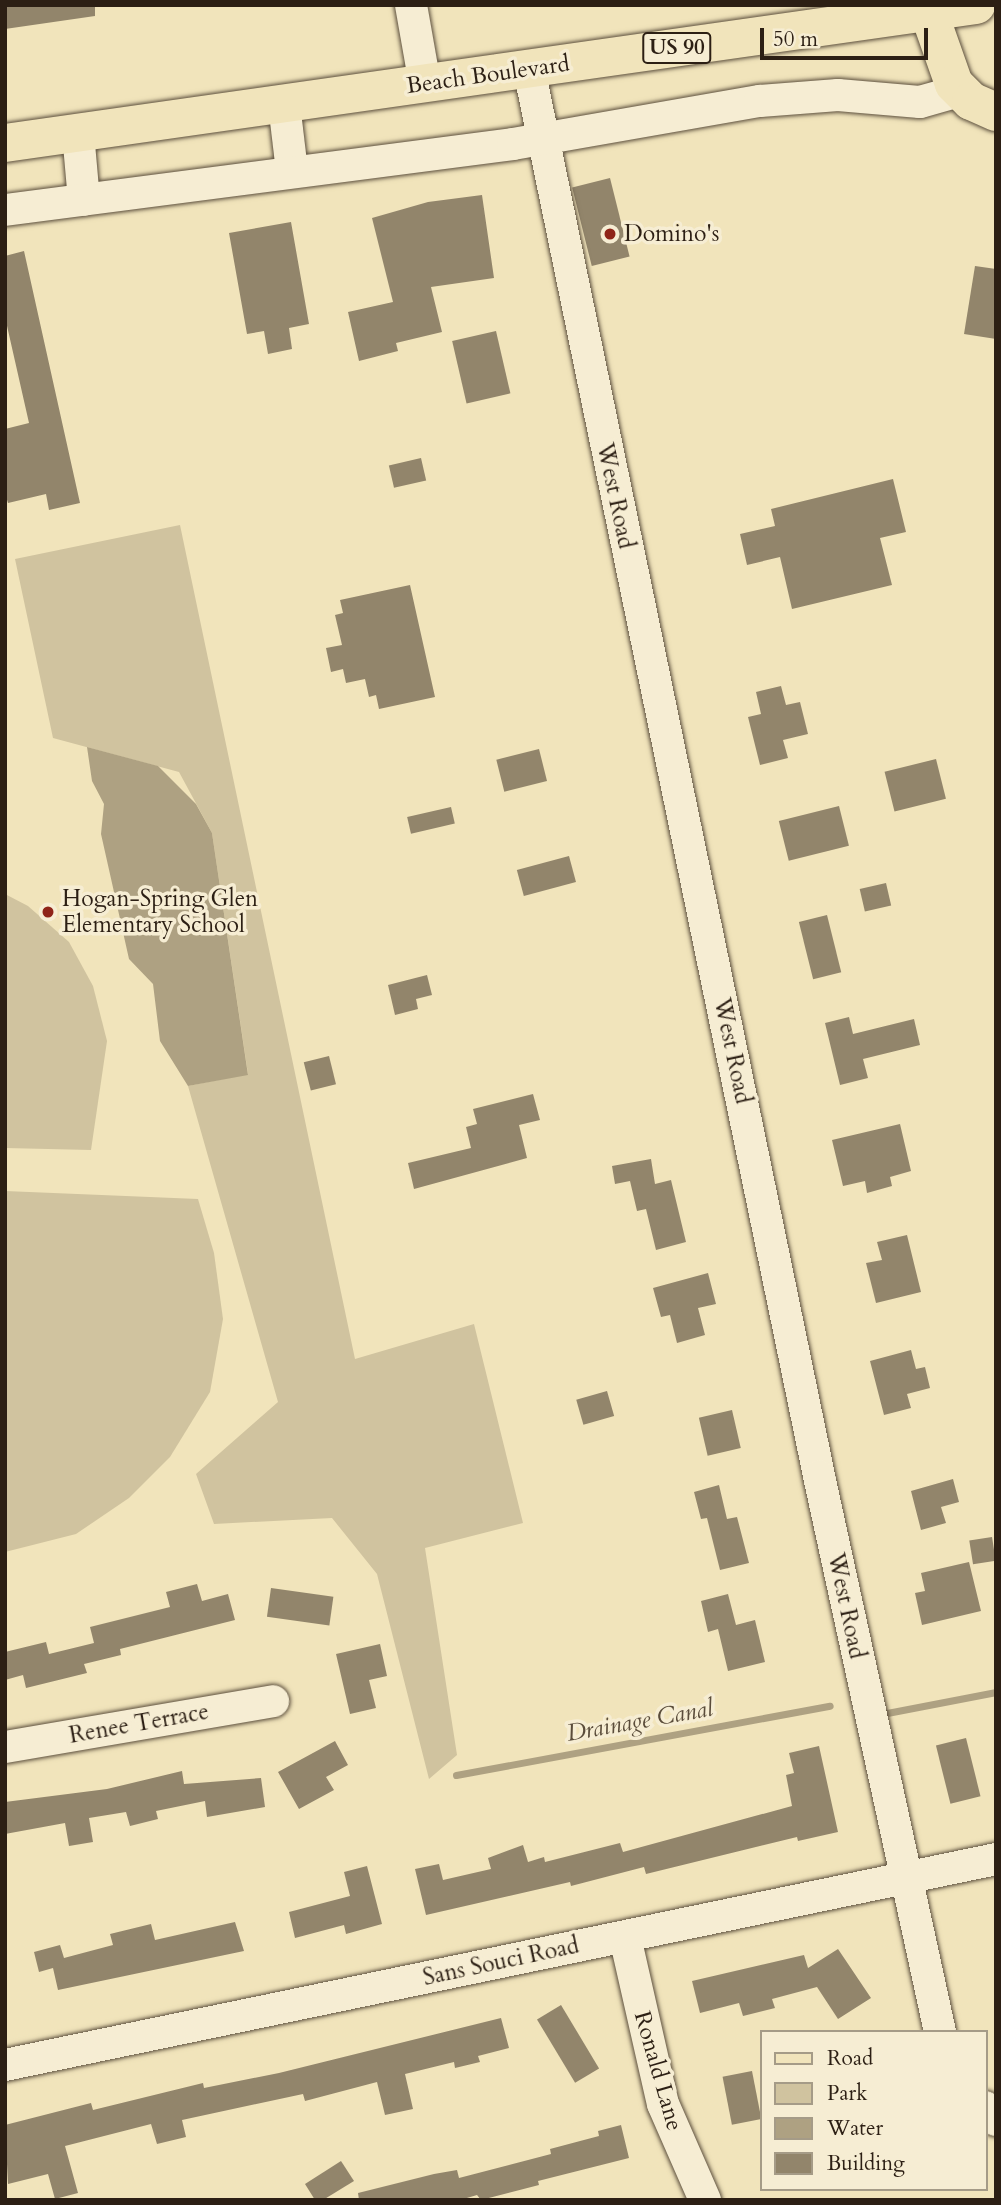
<!DOCTYPE html>
<style>
body{margin:0}
#map{position:relative;width:1001px;height:2205px;overflow:hidden;background:#f1e4bb;font-family:Cardo,serif}
div>[style]{position:absolute}
[style*='--x']{left:calc(var(--x)*1px);top:calc(var(--y)*1px);width:calc(var(--w)*1px);rotate:calc(var(--a)*1deg)}
.green>*{inset:0;background:#d0c39f}
.water>*{inset:0;background:#aea182}
.stream>*{height:7px;margin:-3.5px;padding:0 3.5px;transform-origin:3.5px;border-radius:3.5px;background:#aea182}
.building>*{inset:0;background:#92856b;transform-origin:0 0}
.roads{filter:drop-shadow(0 0 2px #5d503e) drop-shadow(0 0 2px #5d503e)}
.minor>*{height:32px;margin:-16px;padding:0 16px;transform-origin:16px;border-radius:16px;background:#f6edd3}
.major>*{height:38px;margin:-19px;padding:0 19px;transform-origin:19px;border-radius:19px;background:#f1e4bb}
.highway>*{height:38px;margin:-19px;padding:0 19px;transform-origin:19px;border-radius:19px;background:#f1e4bb}
.dots>*{width:19px;height:19px;translate:-50% -50%;box-sizing:border-box;border:4px solid #f6edd3;border-radius:50%}
span{translate:-50% -50%;white-space:nowrap;text-align:center;line-height:1.15;-webkit-text-stroke:7px #f6edd3;paint-order:stroke}
.shield-label span{padding:2px 5px;background:#f6edd3;border:2px solid;border-radius:5px;-webkit-text-stroke-width:0}
.shield-label{font-size:21px;color:#2c1f14;font-weight:700}
.street-label{font-size:23px;color:#2c1f14}
.poi-label{font-size:23px;color:#2c1f14}
.left{translate:0 -50%;text-align:left}
.water-label{font-size:24px;color:#5a4c3a;font-style:italic}
.frame{position:absolute;inset:0;border:7px solid #2c1f14;pointer-events:none}
.legend{position:absolute;left:760px;top:2030px;width:228px;height:161px;box-sizing:border-box;background:#f6edd3;border:2px solid #a59b87;margin:0;padding:9px 12px;list-style:none;font-size:21px;color:#2c1f14}
.legend li{display:flex;align-items:center;gap:14px;height:35px}
.legend b{width:35px;border:2px solid #a59b87}
.scale{position:absolute;left:760px;top:28px;width:168px;height:32px;box-sizing:border-box;border:4px solid #2c1f14;border-top:0;padding-left:9px;font-size:21px;line-height:24px;white-space:nowrap;color:#2c1f14;-webkit-text-stroke:5px #f6edd3;paint-order:stroke}
</style>
<div id="map">
<div class="green">
<i style="clip-path:polygon(180px 525px,355px 1359px,474px 1324px,523px 1523px,425px 1548px,457px 1755px,429px 1779px,377px 1574px,332px 1518px,214px 1524px,196px 1474px,278px 1402px,188px 1086px,248px 1074px,212px 833px,179px 772px,53px 738px,15px 559px)"></i>
<i style="clip-path:polygon(5px 894px,28px 906px,69px 942px,93px 986px,107px 1041px,91px 1150px,5px 1148px)"></i>
<i style="clip-path:polygon(5px 1191px,198px 1199px,214px 1253px,223px 1319px,210px 1392px,170px 1457px,129px 1498px,76px 1534px,5px 1552px)"></i>
</div>
<div class="water">
<i style="clip-path:polygon(87px 747px,158px 766px,196px 804px,212px 833px,248px 1075px,188px 1086px,160px 1041px,153px 984px,129px 959px,101px 834px,104px 804px,92px 781px)"></i>
</div>
<div class="stream">
<i style="--x:887;--y:1713;--w:111;--a:-10.9"></i>
<i style="--x:456;--y:1775;--w:380;--a:-10.5"></i>
</div>
<div class="building">
<i style="clip-path:polygon(5px 5px,95px 5px,95px 16px,5px 29px)"></i>
<i style="left:610px;top:178px;width:81px;height:39px;rotate:76deg"></i>
<i style="clip-path:polygon(482px 195px,494px 278px,431px 287px,442px 332px,396px 343px,398px 351px,359px 361px,348px 312px,393px 302px,372px 218px,428px 202px)"></i>
<i style="clip-path:polygon(291px 222px,309px 324px,289px 328px,292px 349px,268px 354px,264px 331px,247px 334px,229px 233px)"></i>
<i style="clip-path:polygon(24px 251px,80px 503px,49px 510px,46px 494px,8px 503px,5px 493px,5px 429px,29px 423px,5px 317px,5px 256px)"></i>
<i style="clip-path:polygon(975px 266px,996px 269px,996px 339px,964px 334px)"></i>
<i style="left:496px;top:331px;width:64px;height:45px;rotate:77deg"></i>
<i style="left:421px;top:458px;width:23px;height:33px;rotate:77deg"></i>
<i style="clip-path:polygon(893px 479px,906px 532px,880px 538px,892px 585px,792px 609px,780px 557px,747px 565px,740px 534px,775px 526px,771px 509px)"></i>
<i style="clip-path:polygon(410px 585px,435px 697px,379px 709px,376px 695px,369px 697px,365px 679px,346px 683px,343px 669px,331px 672px,326px 648px,342px 645px,335px 615px,343px 613px,340px 600px)"></i>
<i style="clip-path:polygon(781px 686px,786px 705px,800px 702px,808px 734px,783px 740px,788px 758px,760px 765px,748px 717px,761px 714px,756px 692px)"></i>
<i style="left:539px;top:749px;width:33px;height:44px;rotate:76deg"></i>
<i style="left:936px;top:759px;width:41px;height:53px;rotate:76deg"></i>
<i style="left:839px;top:806px;width:41px;height:62px;rotate:76deg"></i>
<i style="left:451px;top:807px;width:17px;height:45px;rotate:77deg"></i>
<i style="left:569px;top:856px;width:27px;height:54px;rotate:75deg"></i>
<i style="left:886px;top:883px;width:23px;height:27px;rotate:77deg"></i>
<i style="left:827px;top:915px;width:59px;height:29px;rotate:76deg"></i>
<i style="clip-path:polygon(427px 975px,432px 995px,416px 999px,418px 1009px,395px 1015px,388px 985px)"></i>
<i style="clip-path:polygon(849px 1017px,853px 1034px,914px 1019px,920px 1045px,863px 1059px,868px 1078px,840px 1085px,825px 1023px)"></i>
<i style="left:329px;top:1056px;width:29px;height:26px;rotate:76deg"></i>
<i style="clip-path:polygon(533px 1094px,540px 1120px,519px 1125px,527px 1158px,414px 1189px,408px 1163px,471px 1148px,466px 1127px,477px 1124px,473px 1109px)"></i>
<i style="clip-path:polygon(900px 1124px,911px 1171px,890px 1177px,892px 1186px,867px 1193px,865px 1181px,843px 1186px,832px 1140px)"></i>
<i style="clip-path:polygon(651px 1159px,655px 1184px,671px 1180px,686px 1242px,656px 1250px,646px 1209px,637px 1211px,630px 1181px,615px 1184px,612px 1166px)"></i>
<i style="clip-path:polygon(907px 1235px,921px 1292px,876px 1303px,866px 1263px,882px 1260px,877px 1242px)"></i>
<i style="clip-path:polygon(708px 1273px,716px 1304px,698px 1308px,705px 1335px,677px 1343px,670px 1315px,661px 1317px,653px 1288px)"></i>
<i style="clip-path:polygon(911px 1350px,916px 1369px,925px 1367px,930px 1388px,907px 1394px,911px 1408px,884px 1415px,870px 1361px)"></i>
<i style="left:607px;top:1391px;width:26px;height:32px;rotate:74deg"></i>
<i style="left:732px;top:1410px;width:39px;height:34px;rotate:77deg"></i>
<i style="clip-path:polygon(953px 1479px,959px 1502px,941px 1507px,946px 1523px,921px 1530px,911px 1491px)"></i>
<i style="clip-path:polygon(719px 1485px,727px 1519px,737px 1517px,749px 1563px,720px 1570px,707px 1518px,701px 1519px,694px 1492px)"></i>
<i style="left:992px;top:1537px;width:24px;height:23px;rotate:81deg"></i>
<i style="clip-path:polygon(969px 1562px,981px 1611px,922px 1625px,915px 1593px,925px 1591px,921px 1573px)"></i>
<i style="clip-path:polygon(197px 1584px,202px 1601px,228px 1594px,235px 1620px,120px 1649px,121px 1655px,84px 1664px,87px 1673px,26px 1688px,23px 1675px,5px 1680px,5px 1652px,46px 1642px,49px 1654px,94px 1643px,90px 1627px,170px 1607px,166px 1592px)"></i>
<i style="left:271px;top:1588px;width:63px;height:29px;rotate:8deg"></i>
<i style="clip-path:polygon(728px 1594px,736px 1625px,755px 1620px,765px 1662px,728px 1671px,718px 1629px,708px 1632px,701px 1601px)"></i>
<i style="clip-path:polygon(380px 1644px,387px 1676px,369px 1680px,376px 1708px,350px 1714px,336px 1654px)"></i>
<i style="left:966px;top:1738px;width:60px;height:31px;rotate:76deg"></i>
<i style="clip-path:polygon(335px 1741px,348px 1765px,326px 1777px,334px 1790px,299px 1809px,278px 1772px)"></i>
<i style="clip-path:polygon(819px 1746px,838px 1832px,798px 1841px,797px 1837px,646px 1874px,644px 1867px,571px 1886px,570px 1882px,426px 1915px,415px 1869px,439px 1864px,443px 1880px,491px 1869px,488px 1858px,523px 1845px,528px 1862px,544px 1857px,545px 1862px,620px 1843px,623px 1852px,792px 1806px,786px 1775px,794px 1773px,789px 1753px)"></i>
<i style="clip-path:polygon(182px 1771px,184px 1784px,261px 1778px,265px 1807px,207px 1817px,205px 1801px,156px 1811px,158px 1819px,130px 1826px,126px 1812px,89px 1818px,93px 1842px,69px 1846px,65px 1823px,5px 1834px,5px 1802px,107px 1789px)"></i>
<i style="clip-path:polygon(367px 1866px,382px 1924px,346px 1934px,344px 1925px,295px 1938px,289px 1912px,350px 1896px,344px 1872px)"></i>
<i style="clip-path:polygon(235px 1922px,244px 1951px,58px 1990px,53px 1968px,39px 1972px,34px 1952px,60px 1945px,64px 1958px,113px 1945px,110px 1934px,151px 1924px,155px 1940px)"></i>
<i style="clip-path:polygon(838px 1949px,871px 1998px,838px 2019px,817px 1987px,772px 1999px,775px 2008px,743px 2016px,739px 2003px,700px 2013px,692px 1981px,804px 1955px,808px 1968px)"></i>
<i style="left:561px;top:2005px;width:74px;height:28px;rotate:59deg"></i>
<i style="clip-path:polygon(501px 2018px,509px 2048px,478px 2056px,480px 2062px,455px 2068px,454px 2062px,405px 2074px,413px 2109px,385px 2115px,377px 2082px,305px 2101px,303px 2094px,182px 2120px,186px 2137px,157px 2144px,151px 2124px,65px 2146px,78px 2193px,55px 2199px,48px 2174px,8px 2184px,5px 2125px,91px 2103px,93px 2110px,203px 2083px,204px 2088px,279px 2073px)"></i>
<i style="left:752px;top:2071px;width:49px;height:30px;rotate:79deg"></i>
<i style="clip-path:polygon(621px 2125px,629px 2158px,538px 2181px,539px 2185px,481px 2200px,477px 2195px,460px 2200px,359px 2200px,358px 2193px,434px 2174px,457px 2170px,459px 2178px,551px 2154px,550px 2149px,599px 2136px,598px 2131px)"></i>
<i style="clip-path:polygon(341px 2161px,354px 2181px,323px 2200px,315px 2200px,305px 2184px)"></i>
</div>
<div class="roads">
<div class="minor">
<i style="--x:411;--y:5;--w:80;--a:80"></i>
<i style="--x:529;--y:69;--w:1437;--a:78.35"></i>
<i style="--x:819;--y:1476;--w:569;--a:77.72"></i>
<i style="--x:284;--y:104;--w:67;--a:83.2"></i>
<i style="--x:78;--y:133;--w:67;--a:84.9"></i>
<i style="--x:5;--y:210;--w:512;--a:-7.4"></i>
<i style="--x:513;--y:144;--w:251;--a:-9.9"></i>
<i style="--x:760;--y:101;--w:78;--a:-4.4"></i>
<i style="--x:838;--y:95;--w:82;--a:4.9"></i>
<i style="--x:920;--y:102;--w:41;--a:-15.8"></i>
<i style="--x:5;--y:1747;--w:272;--a:-9.7"></i>
<i style="--x:625;--y:1937;--w:171;--a:77.2"></i>
<i style="--x:663;--y:2104;--w:105;--a:66.4"></i>
<i style="--x:5;--y:2065;--w:1012;--a:-11.74"></i>
<i style="--x:985;--y:2107;--w:17;--a:50"></i>
</div>
<div class="major">
<i style="--x:929;--y:13;--w:75;--a:70.6"></i>
<i style="--x:954;--y:84;--w:24;--a:45"></i>
<i style="--x:971;--y:101;--w:27;--a:24"></i>
</div>
<div class="highway">
<i style="--x:5;--y:143;--w:981;--a:-8.09"></i>
</div>
</div>
<div class="dots">
<i style="left:610px;top:234px;background:#8f2418"></i>
<i style="left:48px;top:912px;background:#8f2418"></i>
</div>
<div class="shield-label">
<span style="left:677px;top:48px">US 90</span>
</div>
<div class="street-label">
<span style="left:488px;top:75px;rotate:-8deg">Beach Boulevard</span>
<span style="left:615px;top:496px;rotate:78deg">West Road</span>
<span style="left:732px;top:1051px;rotate:78deg">West Road</span>
<span style="left:846px;top:1606px;rotate:78deg">West Road</span>
<span style="left:139px;top:1724px;rotate:-10deg">Renee Terrace</span>
<span style="left:501px;top:1962px;rotate:-12deg">Sans Souci Road</span>
<span style="left:658px;top:2071px;rotate:74deg">Ronald Lane</span>
</div>
<div class="poi-label">
<span class="left" style="left:624px;top:234px">Domino's</span>
<span class="left" style="left:62px;top:912px">Hogan-Spring Glen<br>Elementary School</span>
</div>
<div class="water-label">
<span style="left:640px;top:1721px;rotate:-10deg">Drainage Canal</span>
</div>
<div class="frame"></div>
<ul class="legend">
<li><b style="height:9px;background:#f1e4bb"></b>Road</li>
<li><b style="height:19px;background:#d0c39f"></b>Park</li>
<li><b style="height:19px;background:#aea182"></b>Water</li>
<li><b style="height:19px;background:#92856b"></b>Building</li>
</ul>
<div class="scale">50 m</div>
</div>
